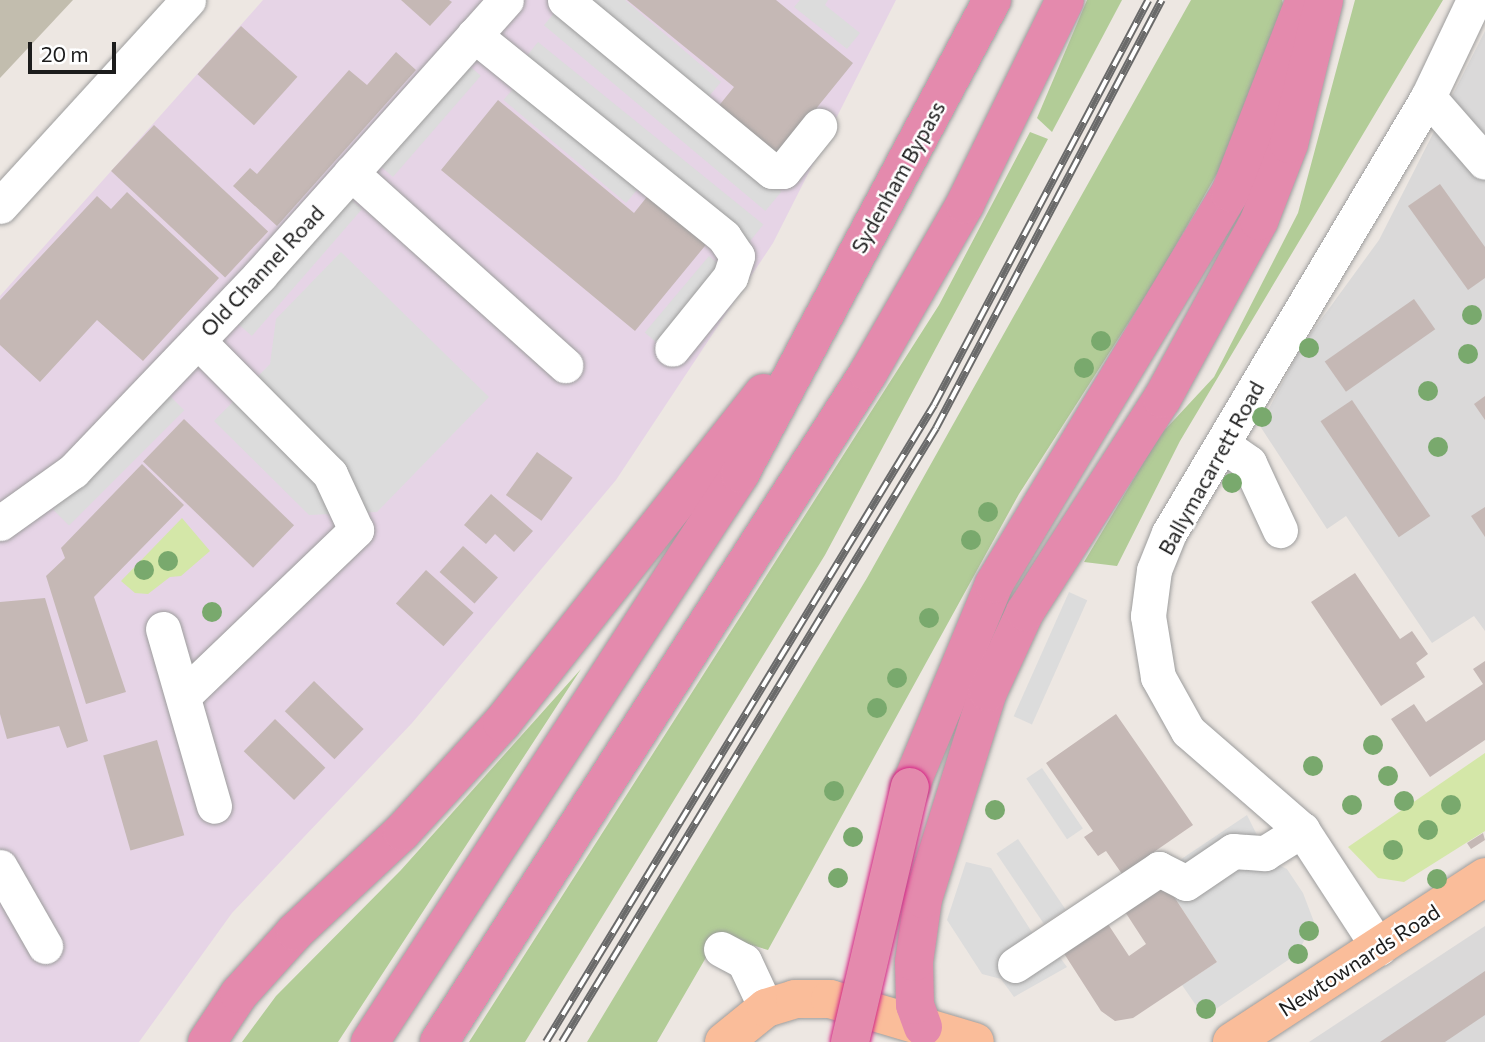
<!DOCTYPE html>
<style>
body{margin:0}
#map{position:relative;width:1485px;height:1042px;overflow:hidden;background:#ede7e2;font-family:Commissioner,sans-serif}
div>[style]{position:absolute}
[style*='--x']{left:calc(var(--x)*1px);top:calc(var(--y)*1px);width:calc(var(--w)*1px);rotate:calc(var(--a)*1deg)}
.residential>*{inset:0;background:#dad9d9}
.industrial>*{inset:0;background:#e6d4e6}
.construction>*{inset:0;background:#c2bdae}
.grass>*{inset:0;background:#d4e7a8}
.forest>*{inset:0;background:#b2cc97}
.parking>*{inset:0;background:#dcdcdc;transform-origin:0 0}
.building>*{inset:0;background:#c5b8b5;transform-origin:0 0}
.roads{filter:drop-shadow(0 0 2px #9d9d9d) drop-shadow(0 0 2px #9d9d9d)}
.minor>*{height:35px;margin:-17.5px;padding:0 17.5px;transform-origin:17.5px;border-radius:17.5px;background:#fff}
.major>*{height:38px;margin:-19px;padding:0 19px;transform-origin:19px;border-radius:19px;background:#fabd9a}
.highway>*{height:38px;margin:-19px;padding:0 19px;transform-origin:19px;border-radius:19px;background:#e48aad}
.rail>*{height:8px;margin-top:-4px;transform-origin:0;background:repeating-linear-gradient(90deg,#fff 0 16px,#6a6a6a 0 32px);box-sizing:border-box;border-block:2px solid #6a6a6a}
.bridges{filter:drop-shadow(0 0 2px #d42786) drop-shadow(0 0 2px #d42786)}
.highway-bridge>*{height:38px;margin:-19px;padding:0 19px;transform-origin:19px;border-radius:19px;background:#e48aad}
.trees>*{width:20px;height:20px;margin:-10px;border-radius:50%;background:#79a96d}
span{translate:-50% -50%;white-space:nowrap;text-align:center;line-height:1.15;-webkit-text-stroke:5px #fff;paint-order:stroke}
.street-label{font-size:21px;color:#1c1c1c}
.scale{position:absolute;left:28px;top:42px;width:88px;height:32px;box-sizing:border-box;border:4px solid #1c1c1c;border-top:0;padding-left:9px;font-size:21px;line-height:24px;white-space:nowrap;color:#1c1c1c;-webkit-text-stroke:5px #fff;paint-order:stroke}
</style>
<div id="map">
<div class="residential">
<i style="clip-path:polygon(1485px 31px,1485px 631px,1474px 616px,1432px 643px,1346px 516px,1327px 529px,1260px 426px,1301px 347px,1379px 240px)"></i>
<i style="clip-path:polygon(1485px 926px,1485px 1042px,1309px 1042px)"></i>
</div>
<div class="industrial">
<i style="clip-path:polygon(263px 0,896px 0,773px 243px,616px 480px,412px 723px,232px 913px,139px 1042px,0 1042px,0 296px)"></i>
</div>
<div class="construction">
<i style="clip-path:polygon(0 0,73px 0,0 78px)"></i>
</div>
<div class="grass">
<i style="clip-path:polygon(182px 518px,210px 551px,181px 576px,170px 577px,148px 594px,135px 593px,121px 581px)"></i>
<i style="clip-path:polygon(1485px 753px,1485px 831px,1404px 882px,1378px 878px,1348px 847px)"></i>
</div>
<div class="forest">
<i style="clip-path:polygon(1087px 0,1122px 0,1052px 132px,1037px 118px)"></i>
<i style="clip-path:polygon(1191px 0,1282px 0,1286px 16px,1247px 121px,1159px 275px,1019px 494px,768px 950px,719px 935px,657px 1042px,587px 1042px,867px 578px)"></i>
<i style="clip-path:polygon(1355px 0,1443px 0,1180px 441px,1117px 566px,1084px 562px,1160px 435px,1214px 377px,1298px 213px)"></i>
<i style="clip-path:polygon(1030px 132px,1048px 139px,825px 555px,525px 1042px,469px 1042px,939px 305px)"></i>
<i style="clip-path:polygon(581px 669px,338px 1042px,242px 1042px,276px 996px,401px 870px)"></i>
</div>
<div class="parking">
<i style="clip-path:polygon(588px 0,625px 0,721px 82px,706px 100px)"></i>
<i style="clip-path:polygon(800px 0,828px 0,825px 5px,860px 33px,847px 49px,794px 7px)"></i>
<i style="left:560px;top:6px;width:289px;height:25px;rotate:40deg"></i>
<i style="left:538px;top:42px;width:290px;height:23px;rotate:39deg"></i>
<i style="left:465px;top:62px;width:21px;height:134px;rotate:41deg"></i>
<i style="left:517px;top:84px;width:160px;height:21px;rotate:40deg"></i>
<i style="left:347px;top:196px;width:20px;height:168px;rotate:41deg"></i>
<i style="clip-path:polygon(341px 252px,489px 397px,377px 512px,309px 515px,214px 421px,270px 364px,276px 319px)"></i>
<i style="left:709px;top:256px;width:17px;height:100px;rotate:40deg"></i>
<i style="left:168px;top:394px;width:23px;height:163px;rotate:45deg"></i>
<i style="left:1069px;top:592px;width:20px;height:136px;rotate:24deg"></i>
<i style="left:1042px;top:768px;width:73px;height:19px;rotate:56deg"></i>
<i style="clip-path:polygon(1247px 815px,1270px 861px,1287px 869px,1303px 893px,1314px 922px,1297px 954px,1204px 1017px,1182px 985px,1217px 962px,1159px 874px)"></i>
<i style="left:1018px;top:839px;width:85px;height:26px;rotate:56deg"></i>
<i style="clip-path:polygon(966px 862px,991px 868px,1037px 940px,1045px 937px,1067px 967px,1014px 997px,1001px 979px,982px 974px,947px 920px)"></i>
</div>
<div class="building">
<i style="clip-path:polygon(401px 0,449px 0,452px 2px,430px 26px)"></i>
<i style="clip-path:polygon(627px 0,776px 0,853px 63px,777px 157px,717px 108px,734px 87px)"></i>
<i style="left:241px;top:26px;width:76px;height:65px;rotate:42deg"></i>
<i style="clip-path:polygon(396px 52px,416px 70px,277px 226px,233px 186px,250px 168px,257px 174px,349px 70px,367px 85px)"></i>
<i style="clip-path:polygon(498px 100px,634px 213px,650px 193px,709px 241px,635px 331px,441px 170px)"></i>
<i style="left:154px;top:125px;width:156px;height:63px;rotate:43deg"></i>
<i style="clip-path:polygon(1440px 184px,1485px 247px,1485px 278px,1468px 290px,1408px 206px)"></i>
<i style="clip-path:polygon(127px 192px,219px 278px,143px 361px,97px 320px,40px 382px,0 345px,0 300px,97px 196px,111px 209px)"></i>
<i style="left:1414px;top:299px;width:37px;height:109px;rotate:55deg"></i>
<i style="clip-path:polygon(1485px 396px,1485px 420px,1474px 404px)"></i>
<i style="left:1352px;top:400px;width:140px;height:38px;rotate:56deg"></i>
<i style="left:184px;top:419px;width:153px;height:59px;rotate:44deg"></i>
<i style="left:537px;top:452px;width:44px;height:53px;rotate:36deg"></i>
<i style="clip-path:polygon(142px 464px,184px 505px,94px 597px,126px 692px,86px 704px,46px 576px,65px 558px,61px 548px)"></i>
<i style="clip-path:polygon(491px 494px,533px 531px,514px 552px,495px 534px,486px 544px,464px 525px)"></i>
<i style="clip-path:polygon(1485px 507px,1485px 537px,1471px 516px)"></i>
<i style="left:463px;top:546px;width:47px;height:35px;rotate:42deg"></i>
<i style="left:426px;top:570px;width:64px;height:45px;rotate:42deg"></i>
<i style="clip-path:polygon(1355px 573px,1400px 639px,1412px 631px,1428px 654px,1416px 663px,1425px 677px,1381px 706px,1311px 602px)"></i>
<i style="clip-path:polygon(45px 598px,88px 741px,67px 748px,59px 726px,7px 739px,0 714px,0 602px)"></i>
<i style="clip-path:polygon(1485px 661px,1485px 740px,1430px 777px,1391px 719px,1414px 704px,1426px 722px,1483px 684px,1473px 669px)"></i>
<i style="left:314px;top:681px;width:69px;height:42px;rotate:44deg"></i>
<i style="clip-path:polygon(1116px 714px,1193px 825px,1122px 874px,1106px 851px,1098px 856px,1084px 837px,1093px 831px,1046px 763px)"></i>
<i style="left:275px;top:719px;width:70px;height:45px;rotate:44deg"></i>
<i style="left:157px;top:740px;width:99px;height:56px;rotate:74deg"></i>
<i style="clip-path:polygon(1483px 833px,1485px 840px,1471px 849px,1467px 843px)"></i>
<i style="clip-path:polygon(1159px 874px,1217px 962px,1133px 1018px,1115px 1021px,1101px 1011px,1056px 941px,1100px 912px,1129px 956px,1146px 944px,1118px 901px)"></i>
<i style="clip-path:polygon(1485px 971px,1485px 1015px,1445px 1042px,1380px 1042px)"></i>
</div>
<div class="roads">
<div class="minor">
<i style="--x:565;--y:0;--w:268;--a:39.6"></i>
<i style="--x:772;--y:171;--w:11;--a:0"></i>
<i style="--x:783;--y:171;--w:58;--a:-51.3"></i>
<i style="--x:474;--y:35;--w:321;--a:38.9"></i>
<i style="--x:724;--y:237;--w:23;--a:56"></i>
<i style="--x:737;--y:256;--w:22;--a:108"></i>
<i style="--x:730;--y:277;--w:92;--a:128.9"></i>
<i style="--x:1428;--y:97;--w:86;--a:48.8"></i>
<i style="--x:351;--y:173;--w:288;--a:41.9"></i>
<i style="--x:0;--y:206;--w:279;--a:-47.6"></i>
<i style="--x:1222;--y:444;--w:33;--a:35"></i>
<i style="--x:1249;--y:463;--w:74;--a:65.2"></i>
<i style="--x:0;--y:523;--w:90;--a:-35.5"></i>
<i style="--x:73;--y:471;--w:271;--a:-46.3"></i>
<i style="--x:260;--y:275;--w:369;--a:-48.2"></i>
<i style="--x:163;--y:629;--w:184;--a:73.9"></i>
<i style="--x:183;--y:696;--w:240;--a:-43.8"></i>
<i style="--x:356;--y:530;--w:62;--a:-114.9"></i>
<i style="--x:330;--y:474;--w:187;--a:-134.8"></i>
<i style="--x:0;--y:867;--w:91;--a:60.3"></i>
<i style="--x:1379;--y:948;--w:141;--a:-123.1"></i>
<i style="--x:1302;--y:830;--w:151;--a:-139"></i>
<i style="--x:1188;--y:731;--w:62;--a:-119.1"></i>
<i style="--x:1158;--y:677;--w:62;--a:-99.3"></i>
<i style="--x:1148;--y:616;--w:46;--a:-82.6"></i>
<i style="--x:1154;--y:570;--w:40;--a:-68"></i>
<i style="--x:1169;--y:533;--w:507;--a:-59.29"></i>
<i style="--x:1428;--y:97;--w:107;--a:-64.6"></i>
<i style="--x:721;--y:949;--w:26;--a:28"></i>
<i style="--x:744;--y:961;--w:52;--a:64.9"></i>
<i style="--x:1015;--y:965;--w:173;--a:-33.7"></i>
<i style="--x:1159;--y:869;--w:30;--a:27"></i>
<i style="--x:1186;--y:883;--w:57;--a:-34.2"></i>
<i style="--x:1233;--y:851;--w:32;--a:4"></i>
<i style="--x:1265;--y:853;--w:44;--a:-31.9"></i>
</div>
<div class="major">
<i style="--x:724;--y:1042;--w:54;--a:-39"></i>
<i style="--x:766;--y:1008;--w:30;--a:-17"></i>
<i style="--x:795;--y:999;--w:35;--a:0"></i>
<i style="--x:830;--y:999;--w:151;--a:16.5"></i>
<i style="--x:1232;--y:1042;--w:302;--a:-33.1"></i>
</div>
<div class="highway">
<i style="--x:910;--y:787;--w:220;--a:-67.5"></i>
<i style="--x:994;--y:584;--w:457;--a:-58.9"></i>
<i style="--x:1230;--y:193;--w:199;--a:-68.8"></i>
<i style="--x:923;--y:1027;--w:23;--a:-110"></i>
<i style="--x:915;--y:1005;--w:43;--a:-91.3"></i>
<i style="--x:914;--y:962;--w:64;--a:-81.9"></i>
<i style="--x:923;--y:899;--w:217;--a:-72.6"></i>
<i style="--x:988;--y:692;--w:88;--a:-65.2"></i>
<i style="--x:1025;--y:612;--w:253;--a:-57.3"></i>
<i style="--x:1162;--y:399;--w:203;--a:-61.4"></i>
<i style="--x:1259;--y:221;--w:83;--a:-68.7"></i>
<i style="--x:1289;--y:144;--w:148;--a:-76.3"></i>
<i style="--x:207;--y:1042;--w:58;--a:-56.3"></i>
<i style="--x:239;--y:994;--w:84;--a:-47.9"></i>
<i style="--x:295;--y:932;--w:146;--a:-43.1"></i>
<i style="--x:402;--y:832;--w:148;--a:-47.5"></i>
<i style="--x:502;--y:723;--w:421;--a:-51.6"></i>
<i style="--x:370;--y:1042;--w:678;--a:-56.92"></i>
<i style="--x:740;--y:474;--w:537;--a:-62"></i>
<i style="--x:439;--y:1042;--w:795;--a:-57.33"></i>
<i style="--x:868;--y:373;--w:195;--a:-60.1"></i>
<i style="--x:965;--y:204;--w:227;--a:-63.9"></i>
</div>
</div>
<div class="rail">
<i style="--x:546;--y:1042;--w:746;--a:-58.65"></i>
<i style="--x:934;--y:405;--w:458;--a:-62.1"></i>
<i style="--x:562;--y:1042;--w:719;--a:-58.65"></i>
<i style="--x:936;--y:428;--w:484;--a:-62.2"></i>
</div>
<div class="bridges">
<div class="highway-bridge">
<i style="--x:850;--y:1042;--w:262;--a:-76.8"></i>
</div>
</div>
<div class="trees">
<i style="left:1472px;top:315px"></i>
<i style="left:1101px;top:341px"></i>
<i style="left:1309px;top:348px"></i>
<i style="left:1468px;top:354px"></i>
<i style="left:1084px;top:368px"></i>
<i style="left:1428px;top:391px"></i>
<i style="left:1262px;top:417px"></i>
<i style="left:1438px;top:447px"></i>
<i style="left:1232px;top:483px"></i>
<i style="left:988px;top:512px"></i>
<i style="left:971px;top:540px"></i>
<i style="left:168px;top:561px"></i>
<i style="left:144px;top:570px"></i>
<i style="left:212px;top:612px"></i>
<i style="left:929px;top:618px"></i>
<i style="left:897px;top:678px"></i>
<i style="left:877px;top:708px"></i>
<i style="left:1373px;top:745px"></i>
<i style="left:1313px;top:766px"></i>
<i style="left:1388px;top:776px"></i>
<i style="left:834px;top:791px"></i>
<i style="left:1404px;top:801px"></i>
<i style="left:1352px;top:805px"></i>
<i style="left:1451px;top:805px"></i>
<i style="left:995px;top:810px"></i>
<i style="left:1428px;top:830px"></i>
<i style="left:853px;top:837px"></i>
<i style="left:1393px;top:850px"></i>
<i style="left:838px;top:878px"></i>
<i style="left:1437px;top:879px"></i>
<i style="left:1309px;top:931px"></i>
<i style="left:1298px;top:954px"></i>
<i style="left:1206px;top:1009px"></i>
</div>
<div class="street-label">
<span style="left:898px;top:177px;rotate:-61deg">Sydenham Bypass</span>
<span style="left:262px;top:271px;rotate:-47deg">Old Channel Road</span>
<span style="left:1211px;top:468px;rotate:-61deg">Ballymacarrett Road</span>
<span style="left:1359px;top:960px;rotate:-33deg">Newtownards Road</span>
</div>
<div class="scale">20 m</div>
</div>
